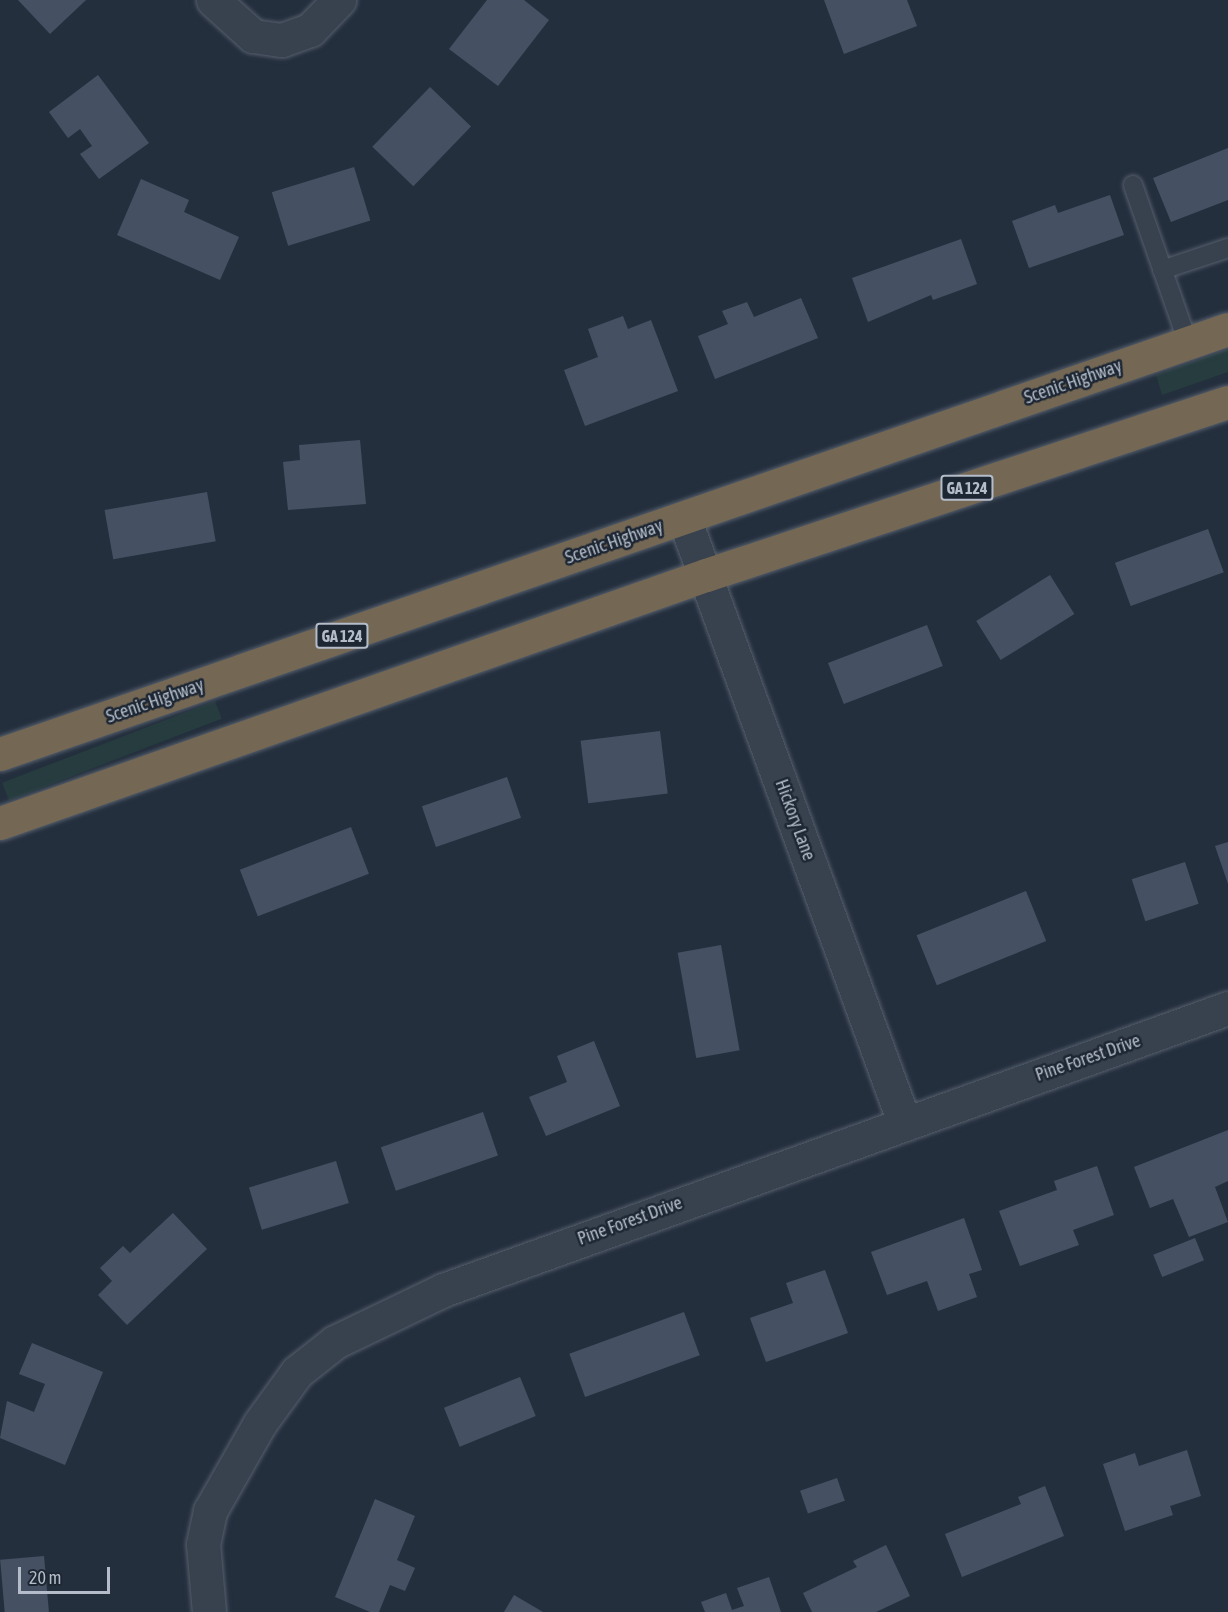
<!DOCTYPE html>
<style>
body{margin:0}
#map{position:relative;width:1228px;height:1612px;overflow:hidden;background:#242f3e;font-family:"Asap Condensed",sans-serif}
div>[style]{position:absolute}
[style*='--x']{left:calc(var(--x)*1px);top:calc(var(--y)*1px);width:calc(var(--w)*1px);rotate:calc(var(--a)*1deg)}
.green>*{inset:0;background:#263c3f;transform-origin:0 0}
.building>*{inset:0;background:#455162;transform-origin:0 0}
.roads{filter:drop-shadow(0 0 2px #565f6c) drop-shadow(0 0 2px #565f6c)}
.lane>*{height:18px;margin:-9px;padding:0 9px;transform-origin:9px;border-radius:9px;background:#38414e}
.street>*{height:33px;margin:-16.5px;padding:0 16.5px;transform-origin:16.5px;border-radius:16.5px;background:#38414e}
.highway>*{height:33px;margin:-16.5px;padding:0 16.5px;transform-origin:16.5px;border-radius:16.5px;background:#746855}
span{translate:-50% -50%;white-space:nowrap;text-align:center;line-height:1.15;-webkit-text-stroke:5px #1d2633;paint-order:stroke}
.shield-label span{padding:2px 4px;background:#1d2633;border:2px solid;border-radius:4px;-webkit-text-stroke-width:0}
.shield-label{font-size:16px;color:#b4bcc9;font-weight:700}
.street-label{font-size:18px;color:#b4bcc9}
.scale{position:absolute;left:18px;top:1567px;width:92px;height:27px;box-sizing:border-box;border:3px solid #b4bcc9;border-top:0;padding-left:8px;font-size:18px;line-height:21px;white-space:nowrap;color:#b4bcc9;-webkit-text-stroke:4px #1d2633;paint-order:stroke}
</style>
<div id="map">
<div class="green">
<i style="clip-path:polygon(1228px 349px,1228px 372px,1162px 395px,1156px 375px)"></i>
<i style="left:215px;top:701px;width:19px;height:228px;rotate:69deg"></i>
</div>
<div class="building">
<i style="clip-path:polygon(18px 0,86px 0,50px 34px)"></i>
<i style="clip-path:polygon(487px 0,524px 0,549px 20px,498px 86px,449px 49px)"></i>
<i style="clip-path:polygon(824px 0,907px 0,917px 26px,844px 54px)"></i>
<i style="clip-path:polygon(98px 75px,149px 143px,99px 179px,80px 154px,92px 146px,80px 129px,68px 138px,49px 112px)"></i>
<i style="left:430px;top:87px;width:57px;height:83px;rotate:44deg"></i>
<i style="clip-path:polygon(1228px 148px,1228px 200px,1171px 222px,1153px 178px)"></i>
<i style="left:354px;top:167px;width:56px;height:86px;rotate:73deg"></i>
<i style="clip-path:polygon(141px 179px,189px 200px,184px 212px,239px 237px,220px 280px,117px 235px)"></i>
<i style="clip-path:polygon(1110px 195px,1124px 235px,1029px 268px,1012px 221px,1055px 205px,1058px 213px)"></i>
<i style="clip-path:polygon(961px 239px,977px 284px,933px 300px,931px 295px,868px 322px,852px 278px)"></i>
<i style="clip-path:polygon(801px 298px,818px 338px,715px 379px,698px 336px,728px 324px,722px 311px,747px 302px,754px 317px)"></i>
<i style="clip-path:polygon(623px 316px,628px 329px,651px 320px,678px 391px,585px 426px,564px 370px,598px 357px,588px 329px)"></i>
<i style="clip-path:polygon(360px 440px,366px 504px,288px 510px,283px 462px,300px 460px,299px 445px)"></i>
<i style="left:207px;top:492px;width:50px;height:104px;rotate:80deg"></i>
<i style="left:1208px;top:529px;width:46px;height:99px;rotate:70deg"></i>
<i style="left:1050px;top:575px;width:46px;height:87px;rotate:58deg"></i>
<i style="left:927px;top:625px;width:44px;height:106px;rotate:69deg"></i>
<i style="left:660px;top:731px;width:63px;height:80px;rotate:83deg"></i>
<i style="left:507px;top:777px;width:43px;height:90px;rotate:71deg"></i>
<i style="left:351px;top:827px;width:50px;height:119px;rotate:69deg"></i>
<i style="clip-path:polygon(1228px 842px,1228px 884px,1215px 846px)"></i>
<i style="left:1185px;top:862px;width:44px;height:56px;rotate:72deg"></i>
<i style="left:1026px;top:891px;width:54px;height:118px;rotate:68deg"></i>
<i style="left:721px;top:945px;width:107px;height:44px;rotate:80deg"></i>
<i style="clip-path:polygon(594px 1041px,620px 1106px,546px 1136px,529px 1097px,567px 1082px,557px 1056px)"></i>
<i style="left:483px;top:1112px;width:46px;height:108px;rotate:71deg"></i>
<i style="clip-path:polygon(1228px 1130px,1228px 1181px,1215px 1187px,1228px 1222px,1189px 1237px,1173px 1199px,1150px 1208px,1134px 1167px)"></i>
<i style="left:336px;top:1161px;width:44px;height:91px;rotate:73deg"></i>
<i style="clip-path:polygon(1097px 1166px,1114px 1215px,1073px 1230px,1079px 1245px,1020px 1266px,999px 1211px,1057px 1190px,1054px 1181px)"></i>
<i style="clip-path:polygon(173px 1213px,207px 1249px,127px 1325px,98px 1295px,112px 1281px,100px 1268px,123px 1246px,130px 1253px)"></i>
<i style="clip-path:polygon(964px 1218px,982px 1270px,969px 1274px,977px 1297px,938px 1311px,927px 1281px,887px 1295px,871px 1252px)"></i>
<i style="left:1195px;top:1238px;width:24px;height:45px;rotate:68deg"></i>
<i style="clip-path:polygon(825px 1270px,848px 1333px,766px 1362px,750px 1318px,793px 1303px,786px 1283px)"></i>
<i style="left:684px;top:1312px;width:46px;height:122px;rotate:70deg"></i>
<i style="clip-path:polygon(32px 1343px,103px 1372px,65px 1465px,0 1438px,7px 1401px,34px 1412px,45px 1384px,19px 1374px)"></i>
<i style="left:520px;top:1377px;width:42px;height:82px;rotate:68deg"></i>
<i style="clip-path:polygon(1187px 1450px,1201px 1496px,1170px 1506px,1173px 1515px,1125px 1531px,1103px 1464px,1135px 1453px,1139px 1466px)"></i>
<i style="left:837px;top:1478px;width:24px;height:39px;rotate:71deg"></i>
<i style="clip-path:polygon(1045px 1486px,1064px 1536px,962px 1577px,945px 1534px,1021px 1504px,1018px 1497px)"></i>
<i style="clip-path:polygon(375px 1499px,415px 1516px,397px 1560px,415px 1568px,405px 1591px,390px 1585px,379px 1612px,370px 1612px,335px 1597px)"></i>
<i style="clip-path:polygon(886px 1545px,910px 1596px,876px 1612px,812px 1612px,803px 1593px,857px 1567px,853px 1561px)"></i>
<i style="left:44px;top:1556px;width:56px;height:44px;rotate:85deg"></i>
<i style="clip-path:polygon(769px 1577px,781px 1612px,705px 1612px,701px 1602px,726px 1593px,732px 1610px,744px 1606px,737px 1588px)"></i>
<i style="clip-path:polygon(514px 1595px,543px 1612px,504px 1612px)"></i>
</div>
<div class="roads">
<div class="lane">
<i style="--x:1133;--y:185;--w:167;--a:70.8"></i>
<i style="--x:1162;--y:270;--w:70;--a:-18.4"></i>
</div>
<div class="street">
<i style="--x:213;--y:0;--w:54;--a:42"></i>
<i style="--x:253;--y:36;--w:29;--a:8"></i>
<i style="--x:282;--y:40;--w:30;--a:-20"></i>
<i style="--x:310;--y:30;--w:42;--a:-46"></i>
<i style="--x:684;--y:518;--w:643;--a:69.99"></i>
<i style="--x:209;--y:1612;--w:68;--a:-95"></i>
<i style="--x:203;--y:1544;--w:34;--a:-78"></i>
<i style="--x:210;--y:1511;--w:101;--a:-60.4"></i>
<i style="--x:260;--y:1423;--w:63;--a:-54"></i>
<i style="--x:297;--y:1372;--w:48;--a:-38.3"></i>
<i style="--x:335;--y:1342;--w:120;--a:-25.7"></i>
<i style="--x:443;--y:1290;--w:834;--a:-19.76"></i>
</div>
<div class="highway">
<i style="--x:0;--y:754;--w:1299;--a:-19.09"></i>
<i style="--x:0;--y:823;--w:748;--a:-19.36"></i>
<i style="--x:706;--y:575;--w:550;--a:-18.34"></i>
</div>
</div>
<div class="shield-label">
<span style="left:967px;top:488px">GA 124</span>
<span style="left:342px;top:636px">GA 124</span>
</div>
<div class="street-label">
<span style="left:1073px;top:382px;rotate:-19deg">Scenic Highway</span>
<span style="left:614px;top:542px;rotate:-19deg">Scenic Highway</span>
<span style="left:155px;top:701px;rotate:-19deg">Scenic Highway</span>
<span style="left:795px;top:820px;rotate:70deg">Hickory Lane</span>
<span style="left:1088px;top:1058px;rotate:-19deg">Pine Forest Drive</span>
<span style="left:630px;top:1221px;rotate:-20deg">Pine Forest Drive</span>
</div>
<div class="scale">20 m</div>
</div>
